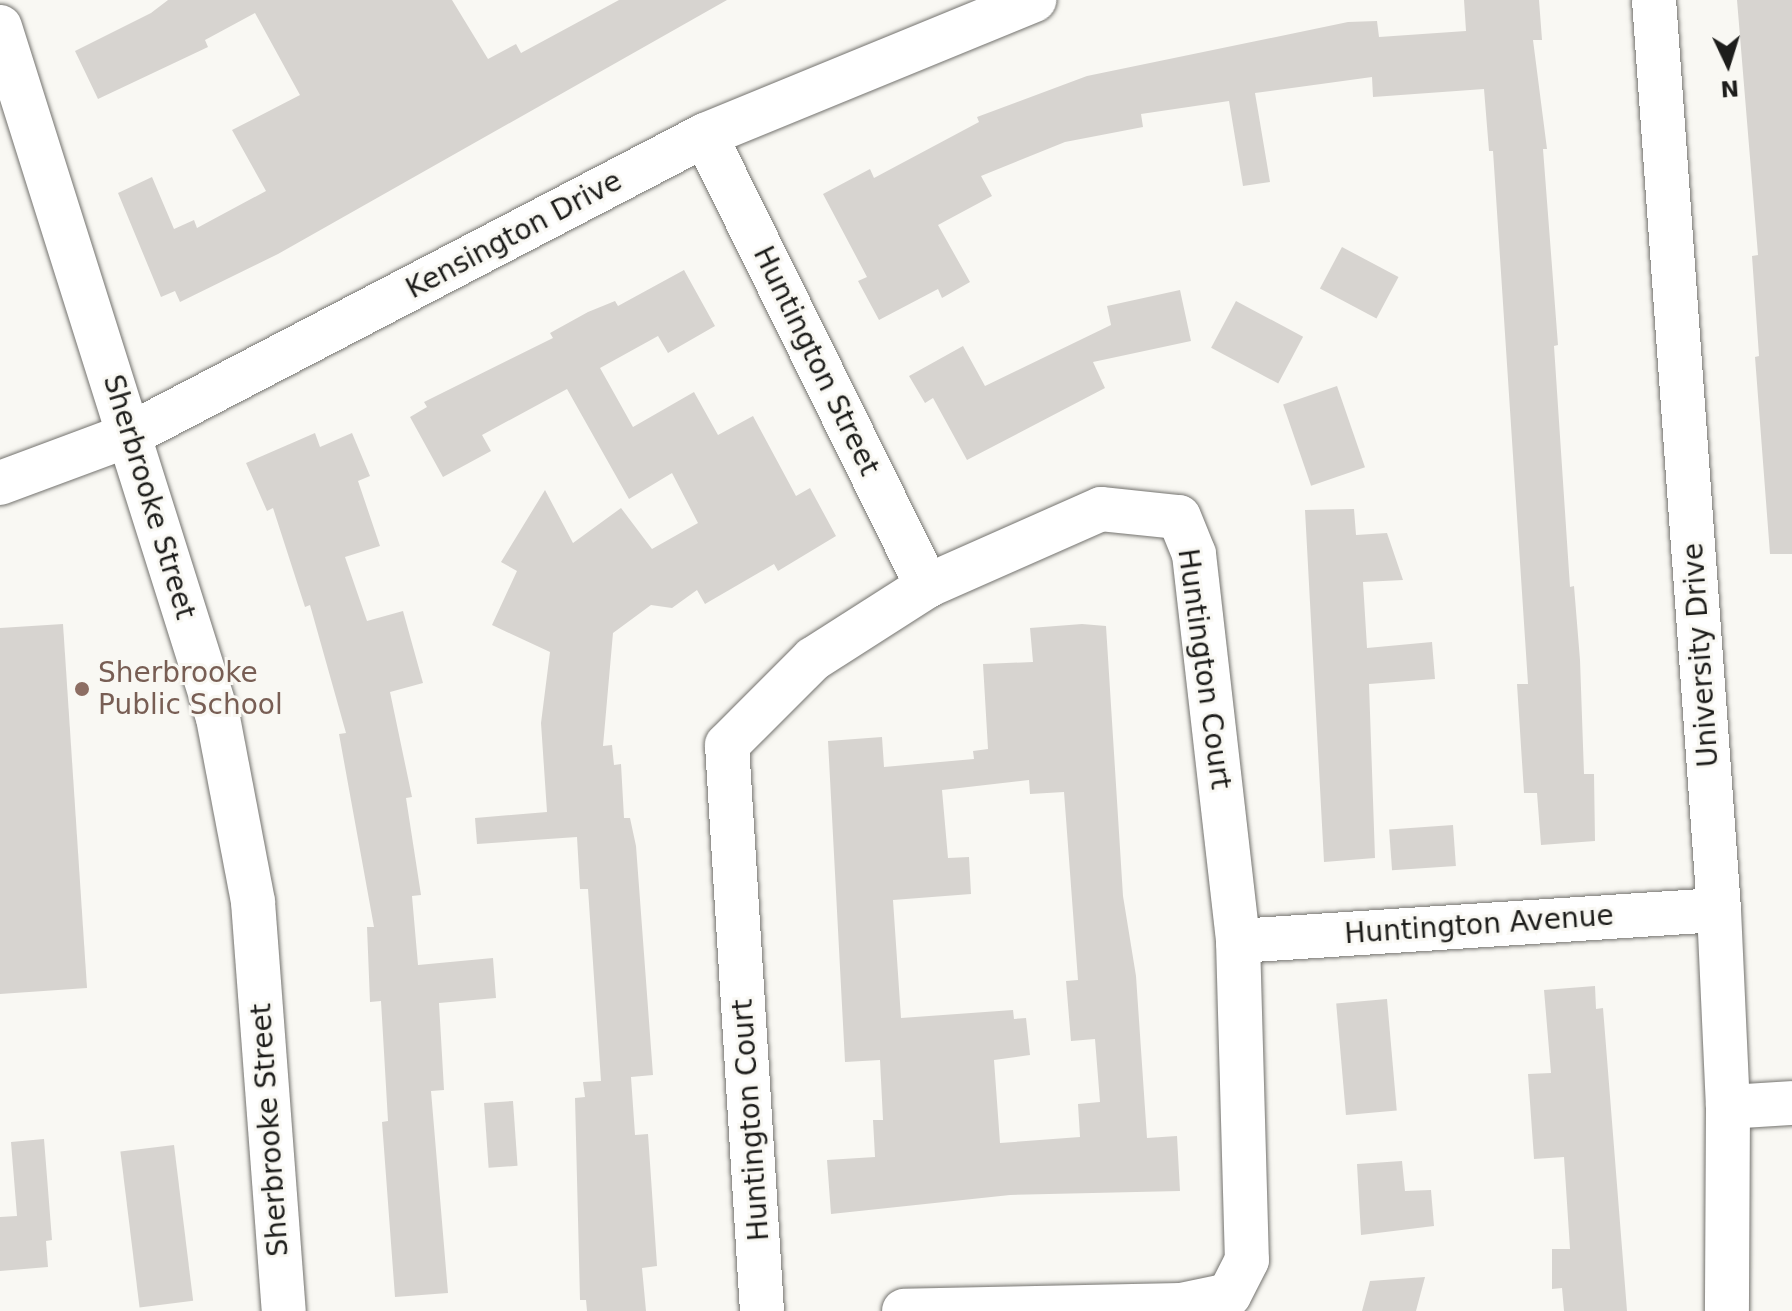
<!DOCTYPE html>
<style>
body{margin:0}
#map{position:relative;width:1792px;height:1311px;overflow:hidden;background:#f9f8f3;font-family:"DejaVu Sans",sans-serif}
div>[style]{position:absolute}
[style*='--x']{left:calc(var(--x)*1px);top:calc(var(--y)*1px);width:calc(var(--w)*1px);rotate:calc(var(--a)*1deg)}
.building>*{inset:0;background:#d7d4d0;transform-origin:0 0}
.roads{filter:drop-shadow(0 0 2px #74736f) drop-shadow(0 0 2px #74736f)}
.minor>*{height:44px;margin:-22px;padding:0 22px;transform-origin:22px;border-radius:22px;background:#fff}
.dots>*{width:22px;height:22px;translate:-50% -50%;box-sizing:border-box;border:4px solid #f9f8f3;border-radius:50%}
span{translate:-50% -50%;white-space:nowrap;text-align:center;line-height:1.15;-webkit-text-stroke:6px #f9f8f3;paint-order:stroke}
.street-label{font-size:28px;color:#1d1d1b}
.education-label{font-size:28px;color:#785e54}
.left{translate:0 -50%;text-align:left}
.north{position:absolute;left:1688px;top:24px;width:80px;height:80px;-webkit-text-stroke:6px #f9f8f3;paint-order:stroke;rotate:176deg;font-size:22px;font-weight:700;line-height:32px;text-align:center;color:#1d1d1b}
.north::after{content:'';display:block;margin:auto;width:28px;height:36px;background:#1d1d1b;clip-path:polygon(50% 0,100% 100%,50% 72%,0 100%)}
</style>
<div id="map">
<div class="building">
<i style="clip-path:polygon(168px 0,452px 0,488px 59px,516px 44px,521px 53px,619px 0,727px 0,278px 254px,180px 302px,175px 291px,161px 297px,118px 193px,152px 177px,174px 229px,194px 220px,197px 228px,266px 191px,232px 130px,300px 95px,255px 13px,205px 40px,208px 47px,98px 99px,75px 51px,151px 13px)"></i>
<i style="clip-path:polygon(1464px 0,1539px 0,1542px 40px,1533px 40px,1547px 149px,1543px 149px,1558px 345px,1554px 346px,1570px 587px,1574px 586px,1580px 660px,1584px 774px,1594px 774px,1595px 841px,1541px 845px,1537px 793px,1524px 793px,1517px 684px,1528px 684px,1493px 151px,1489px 151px,1484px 89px,1373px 97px,1372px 77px,1255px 93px,1270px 182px,1243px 186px,1229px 101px,1141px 114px,1143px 127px,1065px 142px,981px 176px,992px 196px,938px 225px,970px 282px,942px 298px,938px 289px,879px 320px,858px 281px,867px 277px,823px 194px,870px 169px,874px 178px,979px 122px,977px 117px,1087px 76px,1348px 22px,1377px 21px,1379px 37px,1466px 31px)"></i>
<i style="clip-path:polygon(1737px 0,1792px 0,1792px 554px,1770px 554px,1755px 357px,1759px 356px,1752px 256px,1758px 255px)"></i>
<i style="left:1342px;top:247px;width:64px;height:47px;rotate:28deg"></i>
<i style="clip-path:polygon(684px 270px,715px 326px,668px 353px,658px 336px,600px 368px,633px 427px,694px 392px,718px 435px,753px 416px,796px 496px,810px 488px,836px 536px,778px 571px,774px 564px,705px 604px,697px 590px,672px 608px,651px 605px,613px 633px,603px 746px,612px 745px,614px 765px,621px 764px,624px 818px,630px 818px,636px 846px,653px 1075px,631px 1077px,635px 1135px,648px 1134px,657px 1266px,642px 1268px,646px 1311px,587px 1311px,586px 1300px,580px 1300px,575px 1098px,585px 1097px,583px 1082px,601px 1081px,588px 889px,580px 889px,577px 837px,477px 844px,475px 818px,547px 812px,541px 723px,550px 652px,492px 625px,517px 571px,501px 562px,545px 490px,573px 543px,621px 508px,652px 549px,698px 523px,672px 473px,629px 499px,567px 389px,482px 435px,491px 451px,443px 477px,410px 417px,427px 407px,424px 402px,553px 338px,550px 333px,588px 312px,615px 301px,618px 306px)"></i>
<i style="clip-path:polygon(1180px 290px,1191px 341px,1093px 362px,1105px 388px,967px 460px,933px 398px,925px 403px,909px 376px,963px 346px,985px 386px,1111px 325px,1107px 306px)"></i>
<i style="left:1236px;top:301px;width:76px;height:53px;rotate:28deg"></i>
<i style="left:1337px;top:386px;width:86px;height:57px;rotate:71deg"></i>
<i style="clip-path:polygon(315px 433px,320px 447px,352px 433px,370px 476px,358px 481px,380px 546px,345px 557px,367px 621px,403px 611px,423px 683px,390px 692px,412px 797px,406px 798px,421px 895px,412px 896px,418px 965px,493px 958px,496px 998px,439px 1003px,444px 1090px,431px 1091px,448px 1293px,395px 1297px,382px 1122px,388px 1121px,381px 1001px,370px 1002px,367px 927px,374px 927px,339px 734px,346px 733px,310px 605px,305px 607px,273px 508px,267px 511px,246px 463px)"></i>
<i style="clip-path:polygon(1354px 509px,1356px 535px,1387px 533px,1403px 580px,1363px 582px,1367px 648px,1432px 642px,1435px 679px,1369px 684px,1375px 858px,1324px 862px,1305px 510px)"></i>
<i style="clip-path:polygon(63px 624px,87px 988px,0 994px,0 628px)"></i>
<i style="clip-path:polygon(evenodd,1082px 624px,1106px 626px,1123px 896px,1136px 976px,1147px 1138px,1177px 1136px,1180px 1191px,1010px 1195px,831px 1214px,827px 1160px,875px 1157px,873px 1120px,883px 1120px,880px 1060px,845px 1062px,828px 741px,882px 737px,884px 767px,974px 759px,973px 751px,988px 749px,983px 664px,1033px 662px,1030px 628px,1082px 624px,1029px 780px,1030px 794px,1064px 792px,1078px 980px,1066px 981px,1071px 1041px,1095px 1039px,1100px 1102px,1078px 1104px,1080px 1137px,1000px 1143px,994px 1060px,1030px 1055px,1026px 1018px,1014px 1019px,1013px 1010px,901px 1018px,893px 900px,971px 894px,969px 857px,948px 858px,942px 790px,1029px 780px)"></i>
<i style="left:1453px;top:825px;width:41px;height:64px;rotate:86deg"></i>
<i style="clip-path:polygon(1595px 986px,1596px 1009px,1603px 1008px,1627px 1311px,1564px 1311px,1562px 1288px,1552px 1289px,1552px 1249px,1570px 1249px,1564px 1157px,1534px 1159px,1528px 1074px,1551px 1073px,1544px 990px)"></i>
<i style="left:1387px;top:999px;width:112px;height:51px;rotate:85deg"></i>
<i style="left:513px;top:1101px;width:65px;height:29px;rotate:86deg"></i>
<i style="clip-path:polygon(44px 1139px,52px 1240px,46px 1241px,48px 1267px,0 1271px,0 1217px,17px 1216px,11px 1142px)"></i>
<i style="left:174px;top:1145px;width:157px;height:54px;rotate:83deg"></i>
<i style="clip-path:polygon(1402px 1161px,1405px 1191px,1431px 1190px,1434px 1226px,1361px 1235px,1357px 1164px)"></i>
<i style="clip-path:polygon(1425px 1277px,1416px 1311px,1362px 1311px,1370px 1281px)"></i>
</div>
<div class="roads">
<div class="minor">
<i style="--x:1654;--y:0;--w:912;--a:85.91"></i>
<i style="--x:1719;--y:910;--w:197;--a:87.4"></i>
<i style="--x:1728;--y:1107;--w:204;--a:90.3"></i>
<i style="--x:0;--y:27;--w:725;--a:72.49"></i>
<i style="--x:218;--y:718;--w:187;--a:79.2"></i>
<i style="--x:253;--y:902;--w:410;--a:85.7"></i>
<i style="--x:705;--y:135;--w:503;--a:63.79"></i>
<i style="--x:0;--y:483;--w:138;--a:-20.4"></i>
<i style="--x:129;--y:435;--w:649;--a:-27.51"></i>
<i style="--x:705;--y:135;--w:356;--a:-22.3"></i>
<i style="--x:1238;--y:941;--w:482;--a:-3.7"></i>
<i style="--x:1728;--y:1107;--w:64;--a:-3.6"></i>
<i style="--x:762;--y:1311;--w:567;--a:-93.54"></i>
<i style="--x:727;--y:745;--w:122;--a:-45"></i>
<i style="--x:813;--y:659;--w:135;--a:-32.6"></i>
<i style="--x:927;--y:586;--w:190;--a:-23.9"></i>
<i style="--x:1101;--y:509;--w:78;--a:5.9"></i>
<i style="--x:1179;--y:517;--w:40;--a:68"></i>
<i style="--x:1194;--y:554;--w:389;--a:83.5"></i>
<i style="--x:1238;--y:941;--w:319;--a:88.4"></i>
<i style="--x:1247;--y:1260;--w:39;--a:117"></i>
<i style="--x:1229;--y:1295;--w:49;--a:168.2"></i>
<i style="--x:1181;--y:1305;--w:277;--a:178.8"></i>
</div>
</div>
<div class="dots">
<i style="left:82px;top:689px;background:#8d6e63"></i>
</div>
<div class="street-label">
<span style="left:514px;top:235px;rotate:-28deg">Kensington Drive</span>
<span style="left:816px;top:361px;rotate:64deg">Huntington Street</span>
<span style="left:149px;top:497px;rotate:73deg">Sherbrooke Street</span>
<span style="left:1701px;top:655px;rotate:-94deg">University Drive</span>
<span style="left:1204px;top:669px;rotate:82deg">Huntington Court</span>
<span style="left:1479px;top:925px;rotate:-4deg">Huntington Avenue</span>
<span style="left:751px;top:1120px;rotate:-94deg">Huntington Court</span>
<span style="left:270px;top:1130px;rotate:-94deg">Sherbrooke Street</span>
</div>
<div class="education-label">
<span class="left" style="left:98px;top:689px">Sherbrooke<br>Public School</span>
</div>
<div class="north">N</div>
</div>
